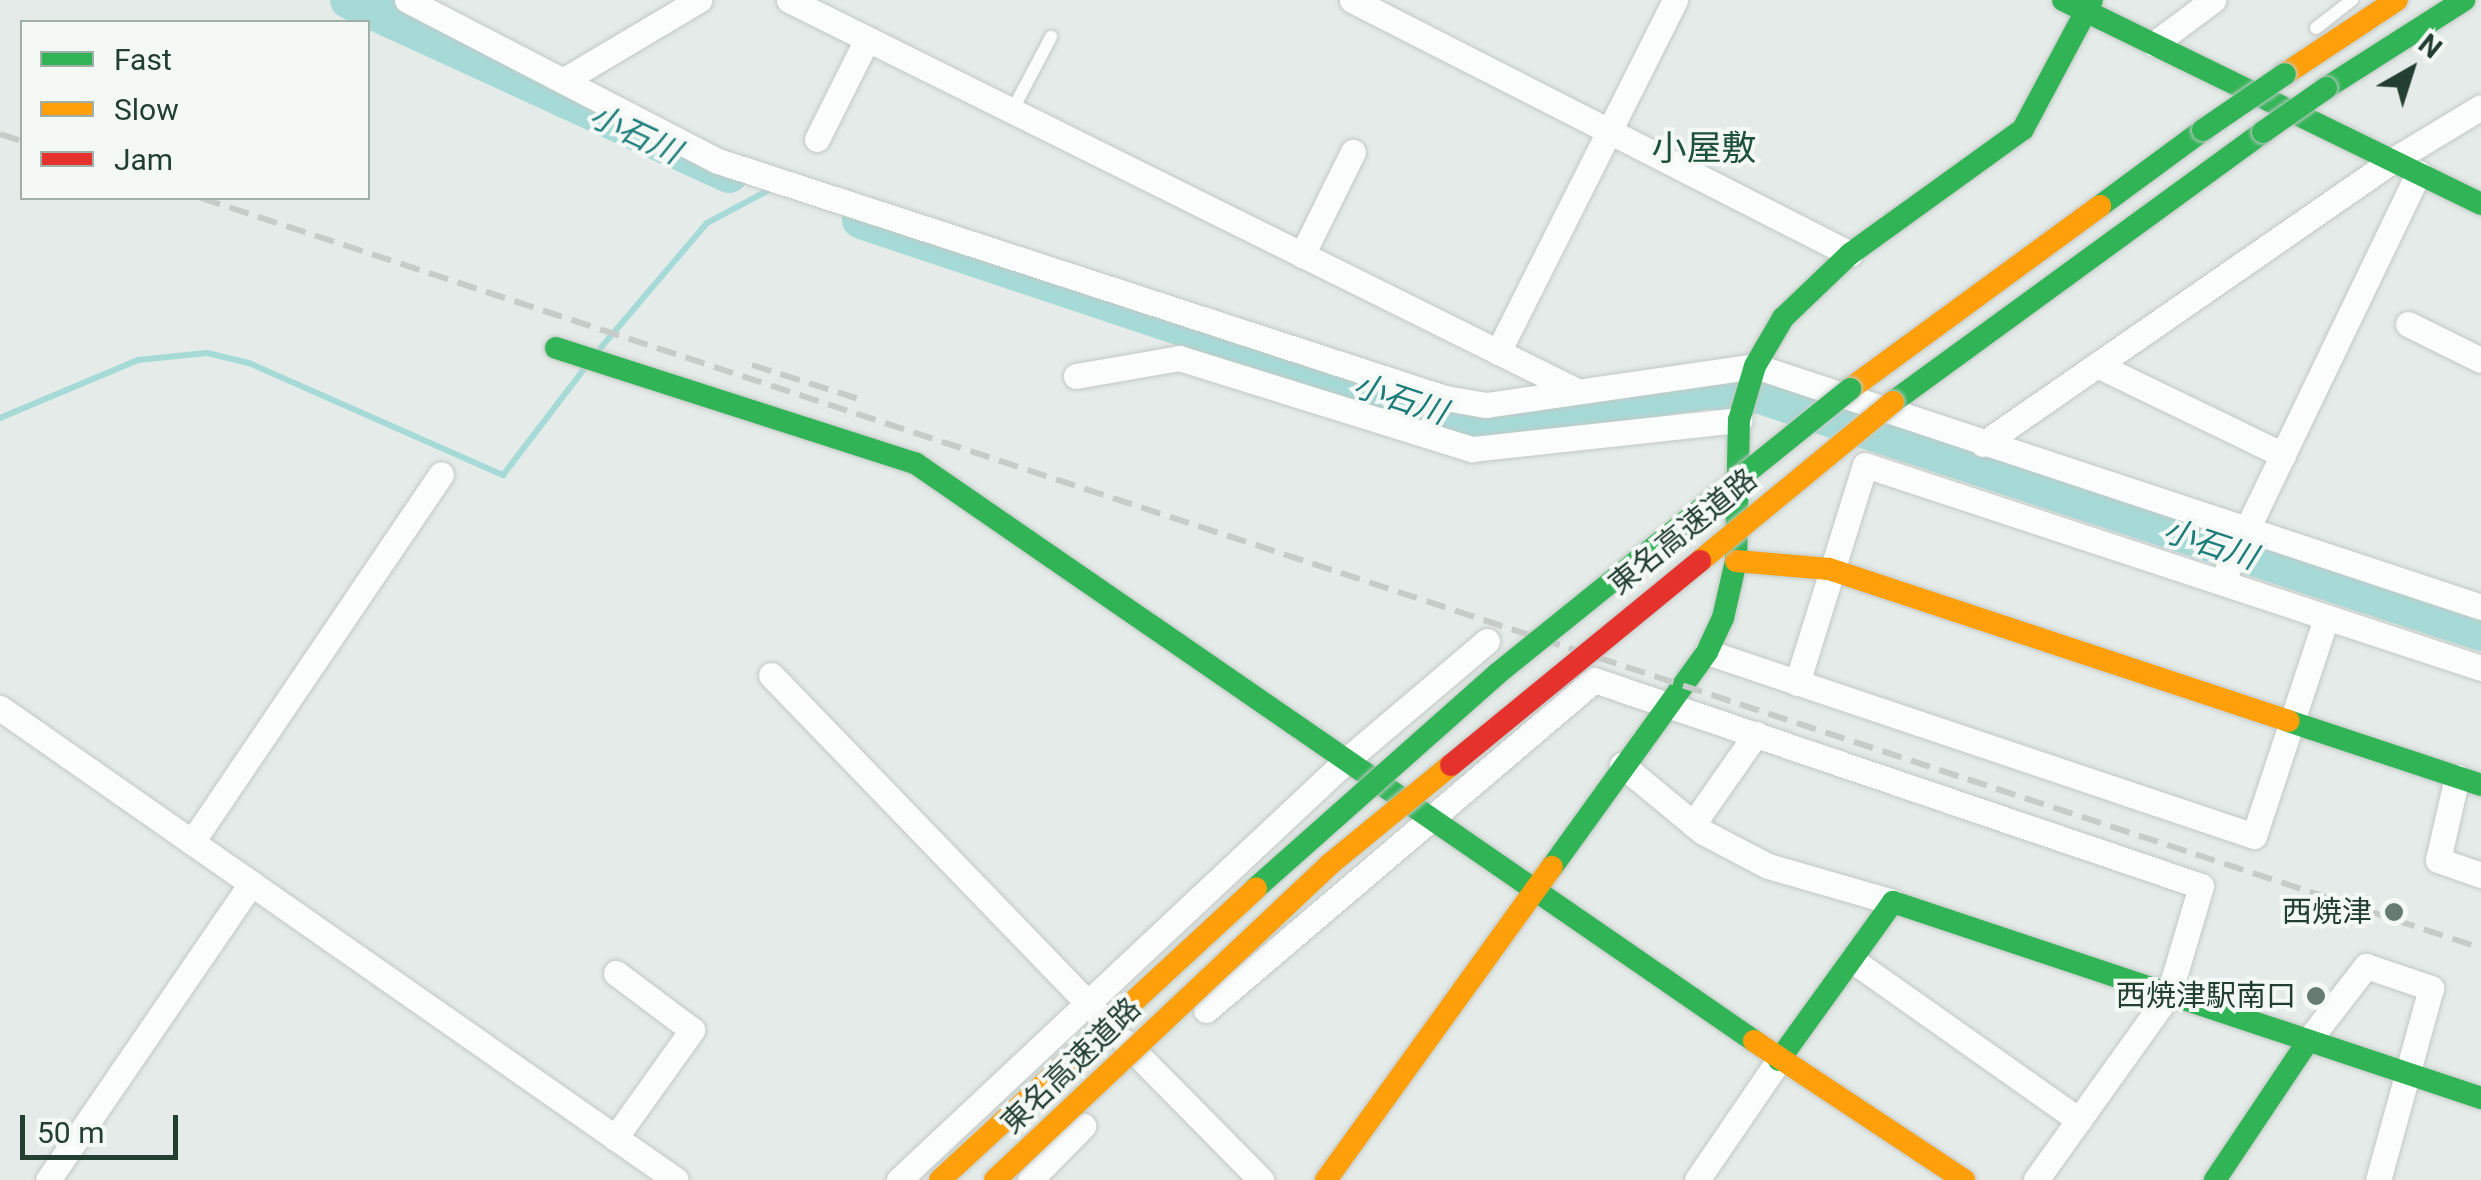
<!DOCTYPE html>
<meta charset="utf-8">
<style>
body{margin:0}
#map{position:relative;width:2481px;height:1180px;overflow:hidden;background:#e5ebe8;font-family:Roboto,"Noto Sans JP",sans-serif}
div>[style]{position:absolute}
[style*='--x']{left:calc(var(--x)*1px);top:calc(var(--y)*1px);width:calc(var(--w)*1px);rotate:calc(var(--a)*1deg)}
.stream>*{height:6px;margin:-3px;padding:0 3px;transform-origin:3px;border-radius:3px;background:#a6dad7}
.river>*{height:38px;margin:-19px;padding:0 19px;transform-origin:19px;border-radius:19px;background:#a6dad7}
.roads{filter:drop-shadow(0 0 2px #c2c8c5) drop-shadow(0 0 2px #c2c8c5)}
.lane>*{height:12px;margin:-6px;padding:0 6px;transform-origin:6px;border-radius:6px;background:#fbfcfc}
.street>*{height:25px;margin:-12.5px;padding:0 12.5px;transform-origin:12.5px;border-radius:12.5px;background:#fbfcfc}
.fast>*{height:22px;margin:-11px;padding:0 11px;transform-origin:11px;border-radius:11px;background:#30b455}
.slow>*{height:22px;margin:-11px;padding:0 11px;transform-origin:11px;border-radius:11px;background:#ff9f0a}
.rail>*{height:6px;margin-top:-3px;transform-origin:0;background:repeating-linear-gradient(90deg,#c7ccc9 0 20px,transparent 0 30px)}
.bridges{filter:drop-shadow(0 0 2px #c1cac6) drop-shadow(0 0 2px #c1cac6)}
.fast-bridge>*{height:22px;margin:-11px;padding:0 11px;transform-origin:11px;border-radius:11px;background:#30b455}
.slow-bridge>*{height:22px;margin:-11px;padding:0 11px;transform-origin:11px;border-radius:11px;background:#ff9f0a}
.jam-bridge>*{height:22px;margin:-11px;padding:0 11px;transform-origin:11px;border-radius:11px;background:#e5322d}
.dots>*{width:28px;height:28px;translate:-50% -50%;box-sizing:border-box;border:5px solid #f4f9f6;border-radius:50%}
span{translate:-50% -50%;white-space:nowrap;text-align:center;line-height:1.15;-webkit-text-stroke:8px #f4f9f6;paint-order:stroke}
.street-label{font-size:30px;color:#233f32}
.poi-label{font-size:30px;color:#233f32}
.right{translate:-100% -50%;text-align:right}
.water-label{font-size:32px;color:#1c7c7a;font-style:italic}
.quarter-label{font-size:35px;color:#1e513b}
.legend{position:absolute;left:20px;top:20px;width:350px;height:180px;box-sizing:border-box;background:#f4f9f6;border:2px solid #a0afa8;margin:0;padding:12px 18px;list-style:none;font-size:30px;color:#233f32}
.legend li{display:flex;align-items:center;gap:20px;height:50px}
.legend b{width:50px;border:2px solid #a0afa8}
.north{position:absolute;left:2361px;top:20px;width:100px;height:100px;-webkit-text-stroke:8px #f4f9f6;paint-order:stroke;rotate:39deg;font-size:28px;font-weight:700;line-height:40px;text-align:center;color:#233f32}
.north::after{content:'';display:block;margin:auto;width:35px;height:45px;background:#233f32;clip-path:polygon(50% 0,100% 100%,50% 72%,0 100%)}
.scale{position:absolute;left:20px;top:1115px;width:158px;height:45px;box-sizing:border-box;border:5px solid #233f32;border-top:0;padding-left:12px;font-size:30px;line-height:35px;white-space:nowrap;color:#233f32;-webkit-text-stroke:8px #f4f9f6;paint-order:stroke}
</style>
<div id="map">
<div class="stream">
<i style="--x:598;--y:351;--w:168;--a:-49.6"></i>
<i style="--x:707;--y:223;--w:70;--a:-28"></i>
<i style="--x:0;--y:418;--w:150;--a:-22.8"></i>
<i style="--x:138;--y:360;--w:69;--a:-5.8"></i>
<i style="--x:207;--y:353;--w:43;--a:13.4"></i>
<i style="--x:249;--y:363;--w:278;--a:23.8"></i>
<i style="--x:503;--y:475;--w:133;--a:-52.6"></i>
</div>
<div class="river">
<i style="--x:349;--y:0;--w:418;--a:24.6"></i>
<i style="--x:861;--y:220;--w:625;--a:18.46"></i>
<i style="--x:1454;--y:418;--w:38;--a:5"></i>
<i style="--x:1492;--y:421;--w:221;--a:-8.1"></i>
<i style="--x:1711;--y:390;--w:49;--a:5.8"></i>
<i style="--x:1760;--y:395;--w:759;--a:18.2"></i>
</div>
<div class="roads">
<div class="lane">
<i style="--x:2316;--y:28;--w:46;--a:-37.9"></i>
<i style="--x:1012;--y:111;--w:84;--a:-62.2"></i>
</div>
<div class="street">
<i style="--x:407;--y:0;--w:350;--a:27.4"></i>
<i style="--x:718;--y:161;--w:765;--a:18.06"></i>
<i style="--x:1445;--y:398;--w:42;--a:9.7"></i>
<i style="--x:1486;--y:405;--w:272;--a:-8.2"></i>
<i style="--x:1755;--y:366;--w:765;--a:18.36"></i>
<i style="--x:789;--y:0;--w:880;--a:26.39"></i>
<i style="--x:1352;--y:0;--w:559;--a:27.02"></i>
<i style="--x:2154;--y:44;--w:74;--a:-36.7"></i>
<i style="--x:566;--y:79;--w:155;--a:-30.7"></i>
<i style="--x:817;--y:139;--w:112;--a:-63.4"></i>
<i style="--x:1302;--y:255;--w:115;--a:-63.7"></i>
<i style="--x:2408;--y:324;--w:81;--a:26.3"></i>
<i style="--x:1498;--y:352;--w:394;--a:-63.3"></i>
<i style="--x:2097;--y:365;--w:207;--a:25.8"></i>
<i style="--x:1076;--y:376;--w:105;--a:-9.9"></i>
<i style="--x:1179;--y:358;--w:307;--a:17.3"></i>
<i style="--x:1472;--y:449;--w:269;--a:-6.2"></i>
<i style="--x:1983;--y:444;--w:495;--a:-34.7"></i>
<i style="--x:2390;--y:162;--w:106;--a:-31.1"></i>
<i style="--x:2222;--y:581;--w:453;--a:-64.3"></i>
<i style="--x:1707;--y:652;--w:577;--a:18.59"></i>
<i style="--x:2254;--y:836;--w:230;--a:-71.7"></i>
<i style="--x:771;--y:675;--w:470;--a:46"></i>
<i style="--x:1797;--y:683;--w:228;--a:-72.7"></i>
<i style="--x:1865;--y:465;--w:649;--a:18.24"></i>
<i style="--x:0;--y:708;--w:824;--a:34.92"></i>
<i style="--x:1622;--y:765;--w:105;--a:39.6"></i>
<i style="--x:1703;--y:832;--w:73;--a:27.6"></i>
<i style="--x:1768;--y:866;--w:130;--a:16.1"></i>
<i style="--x:2457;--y:777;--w:85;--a:102.9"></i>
<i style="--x:2438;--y:860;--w:46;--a:19.2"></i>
<i style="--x:1693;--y:824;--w:110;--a:-55"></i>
<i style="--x:192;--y:842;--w:444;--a:-55.9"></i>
<i style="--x:1852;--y:960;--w:278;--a:35.2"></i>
<i style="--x:1206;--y:1010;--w:509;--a:-40.38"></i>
<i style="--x:1594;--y:680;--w:641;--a:18.75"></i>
<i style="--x:2201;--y:886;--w:113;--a:106.5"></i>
<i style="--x:2169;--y:994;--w:229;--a:125.6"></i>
<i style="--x:2308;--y:1041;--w:95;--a:-52.3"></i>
<i style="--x:2366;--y:966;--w:69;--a:18.7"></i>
<i style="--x:2431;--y:988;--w:199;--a:105.4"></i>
<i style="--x:1125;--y:1042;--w:194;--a:45.4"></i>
<i style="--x:615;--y:1138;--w:133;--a:-54.5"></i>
<i style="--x:692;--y:1030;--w:95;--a:-143.1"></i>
<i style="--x:48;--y:1180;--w:360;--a:-55.6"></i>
<i style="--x:899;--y:1180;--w:617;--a:-43.16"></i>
<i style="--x:1349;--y:758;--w:181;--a:-40.3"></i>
<i style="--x:1030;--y:1180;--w:76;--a:-45.5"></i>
<i style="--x:1697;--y:1180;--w:145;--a:-55.7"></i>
</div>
<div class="fast">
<i style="--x:2063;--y:0;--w:465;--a:26"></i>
<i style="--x:2326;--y:88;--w:164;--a:-32.5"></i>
<i style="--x:2100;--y:206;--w:128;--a:-36.4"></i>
<i style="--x:556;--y:348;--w:377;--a:17.8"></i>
<i style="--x:915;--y:463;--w:1019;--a:34.56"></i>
<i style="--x:1893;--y:402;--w:458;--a:-36.1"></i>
<i style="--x:2288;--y:721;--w:203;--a:18.3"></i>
<i style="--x:1552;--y:867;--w:265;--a:-54.2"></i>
<i style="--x:1707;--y:652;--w:38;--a:-65"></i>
<i style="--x:1723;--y:618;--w:58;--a:-77.2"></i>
<i style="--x:1736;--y:561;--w:141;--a:-88.8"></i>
<i style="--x:1739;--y:420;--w:56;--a:-73.5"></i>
<i style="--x:1755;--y:366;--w:56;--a:-59.7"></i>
<i style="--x:1783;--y:318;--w:93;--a:-43.7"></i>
<i style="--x:1850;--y:254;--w:213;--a:-35.8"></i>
<i style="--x:2023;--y:129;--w:146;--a:-61.9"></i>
<i style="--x:1779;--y:1060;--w:195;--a:-54.2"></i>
<i style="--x:1893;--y:902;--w:620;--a:18.43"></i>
<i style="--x:2215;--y:1180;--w:167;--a:-56.2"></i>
</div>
<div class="slow">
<i style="--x:2285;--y:74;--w:134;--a:-33.5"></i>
<i style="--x:1850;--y:389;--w:310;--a:-36.2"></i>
<i style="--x:1736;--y:561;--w:93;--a:4.9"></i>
<i style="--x:1829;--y:569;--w:484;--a:18.3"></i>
<i style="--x:1754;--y:1041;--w:252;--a:33.5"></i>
<i style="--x:1326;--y:1180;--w:386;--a:-54.2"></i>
</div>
</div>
<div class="rail">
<i style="--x:0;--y:134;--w:23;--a:18"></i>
<i style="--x:201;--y:198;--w:2400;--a:18.21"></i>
<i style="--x:752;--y:365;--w:115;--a:17.7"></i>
</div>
<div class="bridges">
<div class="fast-bridge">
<i style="--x:2203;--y:130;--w:99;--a:-34.3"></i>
<i style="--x:2263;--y:132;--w:77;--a:-34.9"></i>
<i style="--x:1256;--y:888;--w:322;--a:-41.6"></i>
<i style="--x:1497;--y:674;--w:454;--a:-38.9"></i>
</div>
<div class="slow-bridge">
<i style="--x:1700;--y:561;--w:250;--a:-39.5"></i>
<i style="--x:940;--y:1180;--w:430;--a:-42.7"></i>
<i style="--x:995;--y:1180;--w:461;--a:-43.3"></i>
<i style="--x:1330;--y:864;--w:156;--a:-39.3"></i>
</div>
<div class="jam-bridge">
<i style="--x:1451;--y:765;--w:322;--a:-39.3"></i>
</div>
</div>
<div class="dots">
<i style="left:2394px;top:912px;background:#677b72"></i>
<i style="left:2316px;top:996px;background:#677b72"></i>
</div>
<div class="street-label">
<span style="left:1683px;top:532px;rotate:-39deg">東名高速道路</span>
<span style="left:1071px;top:1066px;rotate:-44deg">東名高速道路</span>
</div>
<div class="poi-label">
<span class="right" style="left:2372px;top:912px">西焼津</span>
<span class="right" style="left:2296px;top:996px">西焼津駅南口</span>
</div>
<div class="water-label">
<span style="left:635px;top:134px;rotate:25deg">小石川</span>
<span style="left:1400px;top:399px;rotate:18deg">小石川</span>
<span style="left:2210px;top:544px;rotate:18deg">小石川</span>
</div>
<div class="quarter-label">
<span style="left:1704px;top:149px">小屋敷</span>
</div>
<ul class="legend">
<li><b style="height:12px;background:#30b455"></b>Fast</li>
<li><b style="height:12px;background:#ff9f0a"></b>Slow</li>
<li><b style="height:12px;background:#e5322d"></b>Jam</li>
</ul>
<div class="north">N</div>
<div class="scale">50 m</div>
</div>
